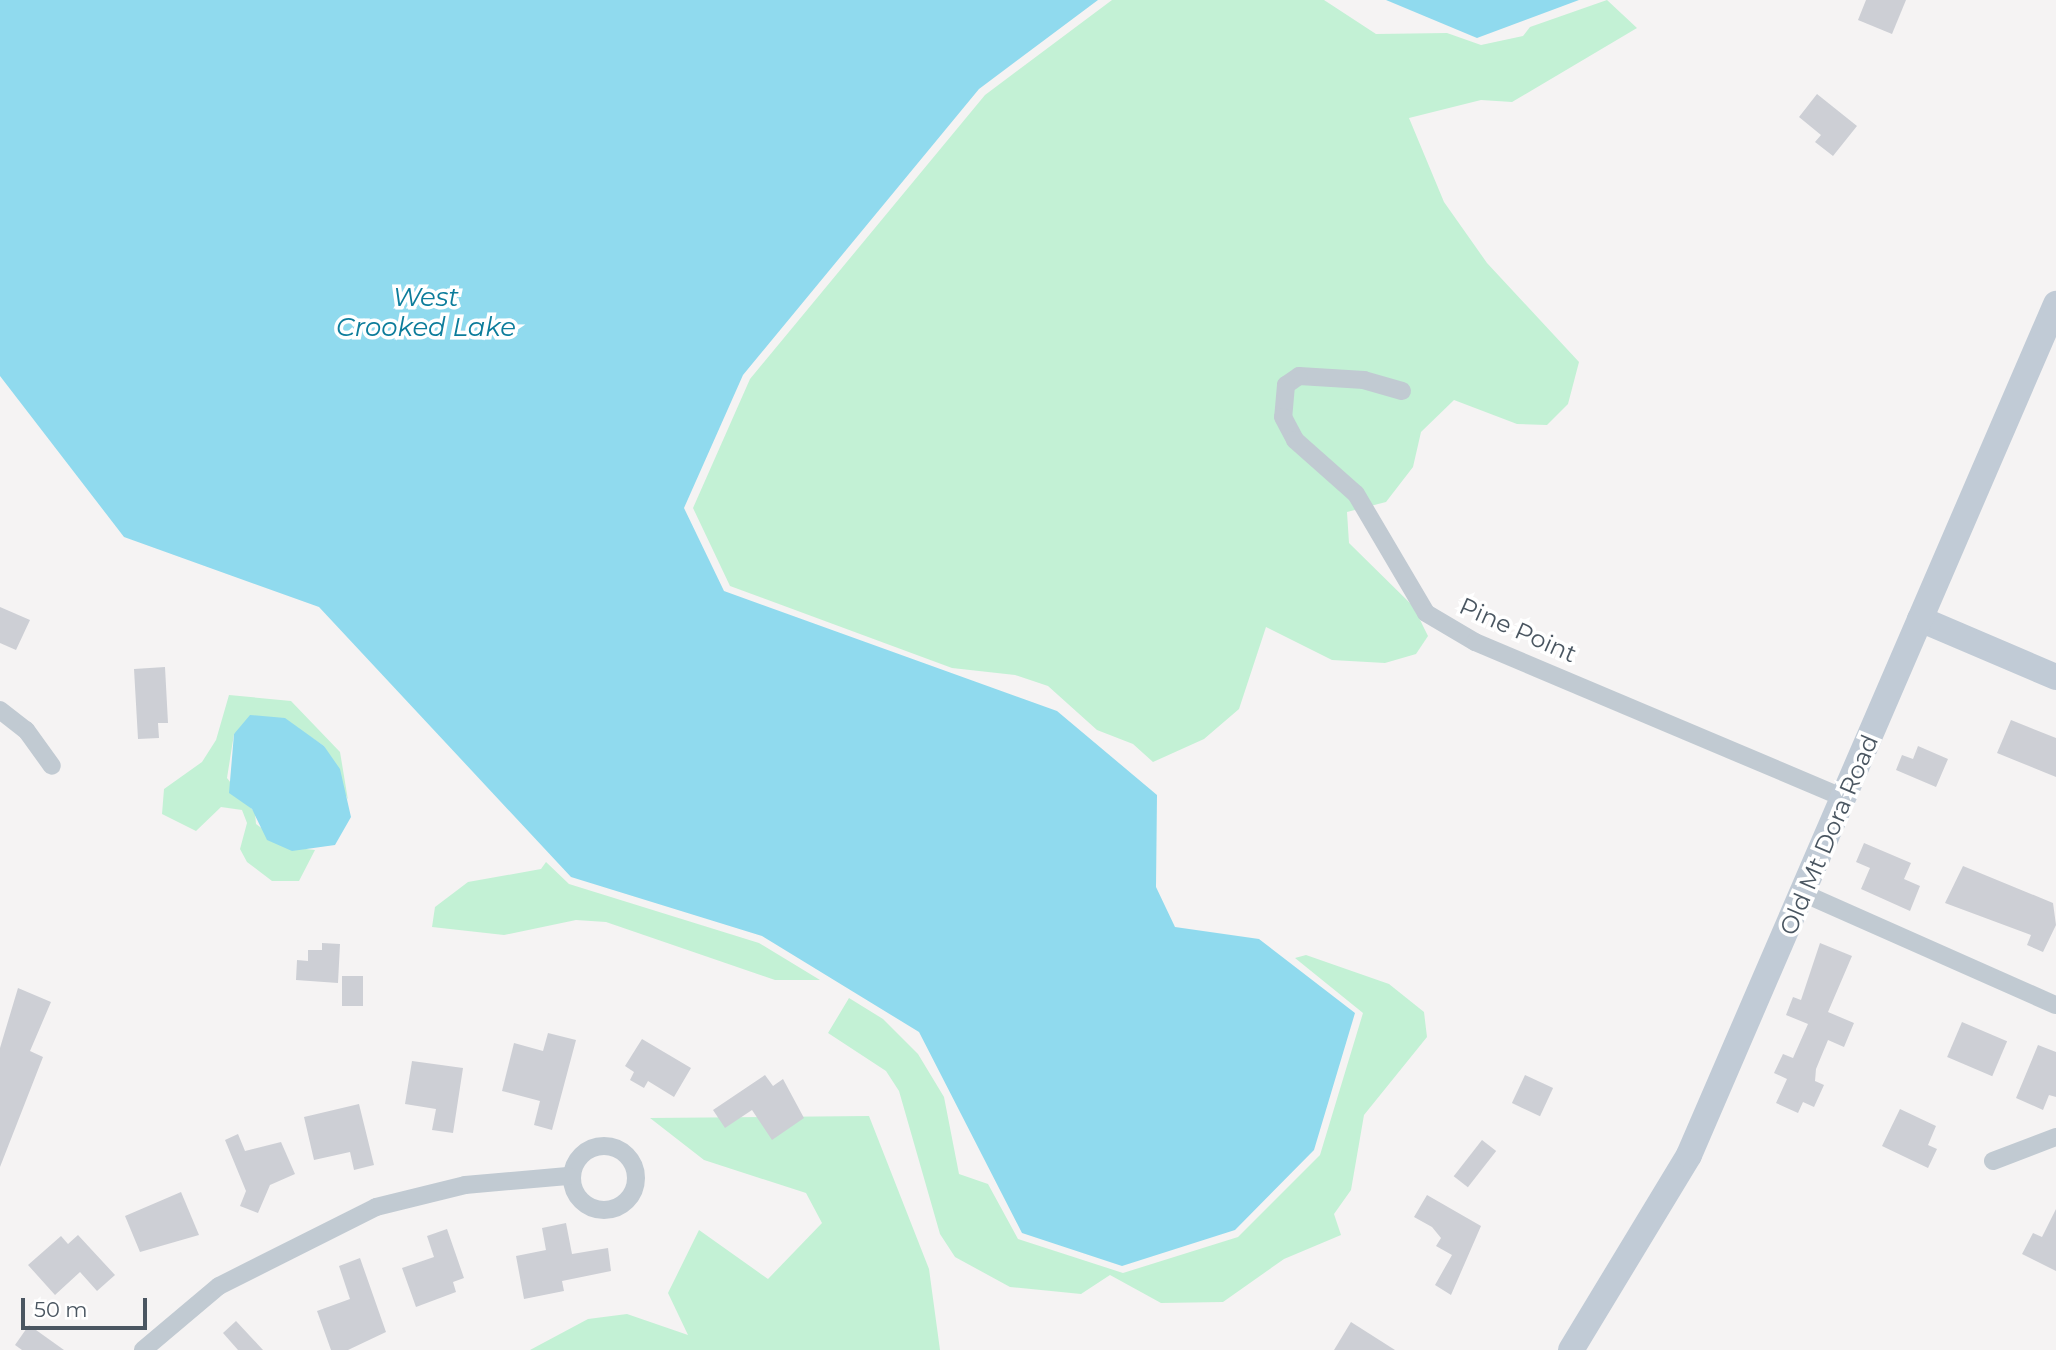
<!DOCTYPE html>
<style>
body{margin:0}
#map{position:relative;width:2056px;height:1350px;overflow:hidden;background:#f5f3f3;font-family:Montserrat,sans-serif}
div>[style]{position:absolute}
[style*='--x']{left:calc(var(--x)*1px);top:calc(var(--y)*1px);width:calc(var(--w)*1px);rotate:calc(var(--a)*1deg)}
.green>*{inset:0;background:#c3f1d5}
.water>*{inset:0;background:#90daee}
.building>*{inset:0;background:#cdcfd5;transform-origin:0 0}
.street>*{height:18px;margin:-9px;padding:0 9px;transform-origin:9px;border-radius:9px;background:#c1cad2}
.street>.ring{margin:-9px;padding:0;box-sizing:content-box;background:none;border:18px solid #c1cad2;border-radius:50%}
.secondary>*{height:26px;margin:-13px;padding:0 13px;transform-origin:13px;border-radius:13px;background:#c1cbd6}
span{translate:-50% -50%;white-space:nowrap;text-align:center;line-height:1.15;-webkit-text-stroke:7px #fff;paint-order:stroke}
.street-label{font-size:24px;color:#4a5661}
.water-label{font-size:26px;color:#0c7c9b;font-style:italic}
.scale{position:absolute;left:21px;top:1298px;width:126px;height:32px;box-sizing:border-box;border:4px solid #4a5661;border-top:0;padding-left:9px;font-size:21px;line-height:24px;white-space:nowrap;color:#4a5661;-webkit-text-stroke:5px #fff;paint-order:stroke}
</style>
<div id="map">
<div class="green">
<i style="clip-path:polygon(1112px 0,1324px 0,1376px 34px,1447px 33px,1481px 45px,1523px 36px,1530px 27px,1607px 0,1637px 28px,1512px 102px,1481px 100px,1409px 118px,1444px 202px,1487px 263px,1579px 362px,1568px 404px,1547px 425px,1517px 424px,1454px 400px,1421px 432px,1413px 467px,1386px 502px,1347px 512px,1349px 543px,1414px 607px,1423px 626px,1428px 636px,1416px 654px,1385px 663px,1332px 660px,1266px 627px,1239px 709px,1204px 739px,1153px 762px,1133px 744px,1097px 730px,1048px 686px,1015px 675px,952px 668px,730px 586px,693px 508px,750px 379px,985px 95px)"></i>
<i style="clip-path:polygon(229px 695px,291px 701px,340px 752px,348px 800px,324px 746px,293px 725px,259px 716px,234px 734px,227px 778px,255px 813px,256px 824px,287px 847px,315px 850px,299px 881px,272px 881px,247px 862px,240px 849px,247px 823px,242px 810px,221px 807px,196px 831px,162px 814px,164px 789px,202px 762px,216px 740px)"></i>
<i style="clip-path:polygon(546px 862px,569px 884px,759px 943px,820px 980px,775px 980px,606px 922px,576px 920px,504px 935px,432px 927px,435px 907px,468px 882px,541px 869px)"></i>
<i style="clip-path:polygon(1306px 955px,1389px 984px,1424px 1012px,1427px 1037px,1364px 1115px,1351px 1190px,1334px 1214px,1341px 1235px,1284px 1259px,1223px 1302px,1161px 1303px,1110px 1275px,1081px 1294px,1010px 1287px,955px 1257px,940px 1234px,899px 1091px,886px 1071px,828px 1033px,849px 998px,883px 1019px,918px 1054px,944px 1097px,959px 1174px,988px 1184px,1018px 1239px,1123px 1273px,1238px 1237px,1320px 1155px,1363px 1013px,1295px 958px)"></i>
<i style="clip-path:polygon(869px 1116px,929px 1269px,940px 1350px,530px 1350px,588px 1319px,627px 1314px,688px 1335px,668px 1293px,699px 1230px,768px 1279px,822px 1223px,806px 1193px,704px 1160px,650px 1118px)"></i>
</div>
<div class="water">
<i style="clip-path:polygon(0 0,1098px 0,979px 89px,743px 375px,684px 508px,724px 591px,1057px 711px,1157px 795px,1156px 887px,1175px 927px,1259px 939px,1355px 1013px,1314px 1150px,1235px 1230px,1122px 1266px,1022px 1233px,919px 1032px,762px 936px,571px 877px,319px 607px,124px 537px,0 376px)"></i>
<i style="clip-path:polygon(1386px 0,1579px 0,1477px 38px)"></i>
<i style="clip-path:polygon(250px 715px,285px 718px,324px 746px,340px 769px,351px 817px,335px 845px,292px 851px,267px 840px,252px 809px,229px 793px,234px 734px)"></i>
</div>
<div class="building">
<i style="clip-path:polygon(1866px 0,1906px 0,1892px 34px,1858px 20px)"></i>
<i style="clip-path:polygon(1817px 94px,1857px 126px,1833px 156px,1815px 142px,1821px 135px,1799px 117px)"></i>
<i style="clip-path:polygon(0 607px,30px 620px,16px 650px,0 643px)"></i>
<i style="clip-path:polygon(165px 667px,168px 723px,158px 723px,159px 738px,138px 739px,134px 669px)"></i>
<i style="clip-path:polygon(2011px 720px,2056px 738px,2056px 777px,1997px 753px)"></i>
<i style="clip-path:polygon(1918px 746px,1948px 759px,1936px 787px,1896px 770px,1902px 755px,1913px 759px)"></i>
<i style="clip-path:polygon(1864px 843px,1911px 863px,1904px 879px,1920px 886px,1910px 911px,1861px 889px,1870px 868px,1856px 862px)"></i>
<i style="clip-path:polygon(1963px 866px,2053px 903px,2056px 925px,2043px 952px,2027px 945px,2031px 935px,1945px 903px)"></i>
<i style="clip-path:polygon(322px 943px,340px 944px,338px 983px,296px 980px,297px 960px,308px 961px,308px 950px,322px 950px)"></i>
<i style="clip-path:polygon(1820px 943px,1852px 956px,1828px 1012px,1854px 1023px,1844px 1047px,1828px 1040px,1816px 1069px,1815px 1081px,1824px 1085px,1814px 1107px,1803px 1102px,1798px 1113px,1776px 1103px,1787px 1079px,1774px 1073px,1783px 1054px,1793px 1058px,1808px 1024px,1786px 1015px,1793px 997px,1801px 1000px)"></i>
<i style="left:342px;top:976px;width:21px;height:30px"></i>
<i style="clip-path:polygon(18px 988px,51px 1002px,30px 1051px,43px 1057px,0 1167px,0 1048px)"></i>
<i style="left:1962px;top:1022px;width:49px;height:38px;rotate:23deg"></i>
<i style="clip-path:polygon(548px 1033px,576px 1040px,552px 1130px,534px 1125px,540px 1101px,502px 1091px,514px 1043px,543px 1051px)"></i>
<i style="clip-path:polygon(642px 1039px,691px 1068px,674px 1097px,648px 1081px,644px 1088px,630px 1080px,634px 1072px,625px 1066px)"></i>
<i style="clip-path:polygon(2038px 1045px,2056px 1052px,2056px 1097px,2049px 1095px,2043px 1110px,2016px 1098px)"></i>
<i style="clip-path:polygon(412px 1061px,463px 1068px,453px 1133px,432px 1130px,436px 1109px,405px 1104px)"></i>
<i style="clip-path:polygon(765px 1075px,773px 1086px,783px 1079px,804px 1118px,772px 1140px,752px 1110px,725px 1128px,713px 1110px)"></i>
<i style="left:1525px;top:1075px;width:31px;height:31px;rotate:25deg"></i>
<i style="clip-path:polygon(359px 1104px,374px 1165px,354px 1170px,350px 1152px,314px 1160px,304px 1117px)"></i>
<i style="clip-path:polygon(1900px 1109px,1936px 1126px,1928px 1145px,1937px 1149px,1928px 1168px,1882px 1146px)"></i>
<i style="clip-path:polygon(238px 1134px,245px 1151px,281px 1142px,295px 1174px,270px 1185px,258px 1213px,240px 1206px,246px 1191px,225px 1140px)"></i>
<i style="left:1482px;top:1140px;width:18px;height:46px;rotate:38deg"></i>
<i style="clip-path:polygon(181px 1192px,199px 1235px,140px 1252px,125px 1216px)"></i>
<i style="clip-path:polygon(1427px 1195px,1481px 1226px,1451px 1295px,1435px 1285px,1452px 1255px,1436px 1246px,1441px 1238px,1432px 1227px,1414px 1217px)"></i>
<i style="clip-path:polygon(2056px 1209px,2056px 1271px,2022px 1254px,2033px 1233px,2042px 1237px)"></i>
<i style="clip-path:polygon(566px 1223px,572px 1254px,608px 1248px,611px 1271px,562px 1281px,564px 1291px,524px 1299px,516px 1256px,546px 1250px,542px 1228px)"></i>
<i style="clip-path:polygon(447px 1229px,464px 1278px,453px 1282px,456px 1292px,416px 1307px,402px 1268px,434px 1257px,427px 1236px)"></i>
<i style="clip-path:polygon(78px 1235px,115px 1275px,97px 1291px,80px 1272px,55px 1295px,28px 1265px,61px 1236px,68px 1244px)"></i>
<i style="clip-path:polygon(360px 1258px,386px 1332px,348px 1350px,331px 1350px,317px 1311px,350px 1299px,339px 1266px)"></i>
<i style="clip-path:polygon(236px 1321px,263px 1350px,238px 1350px,223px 1333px)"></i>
<i style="clip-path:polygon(1351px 1322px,1395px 1350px,1334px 1350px)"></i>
<i style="clip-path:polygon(29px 1325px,64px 1350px,22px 1350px,15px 1345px)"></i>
</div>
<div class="street">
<i style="--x:1402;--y:391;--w:40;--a:-164"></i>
<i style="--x:1364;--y:380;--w:65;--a:-176.5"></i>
<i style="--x:1299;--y:376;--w:16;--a:145"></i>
<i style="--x:1286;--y:385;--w:32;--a:95"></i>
<i style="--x:1283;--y:417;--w:26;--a:62"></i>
<i style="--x:1295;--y:440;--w:81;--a:41.5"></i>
<i style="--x:1356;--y:494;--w:138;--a:59.5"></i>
<i style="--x:1426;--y:613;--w:57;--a:30.6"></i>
<i style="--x:1475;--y:642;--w:402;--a:22.9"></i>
<i style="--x:0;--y:710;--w:33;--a:38"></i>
<i style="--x:26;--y:730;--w:44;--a:54.2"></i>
<i style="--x:1805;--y:894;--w:274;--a:23.9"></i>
<i class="ring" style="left:572px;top:1146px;width:46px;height:46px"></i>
<i style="--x:1993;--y:1161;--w:67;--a:-20.9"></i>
<i style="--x:143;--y:1350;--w:99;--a:-40.1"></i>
<i style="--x:219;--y:1286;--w:176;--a:-26.7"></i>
<i style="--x:376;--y:1207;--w:92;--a:-13.9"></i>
<i style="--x:465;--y:1185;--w:103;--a:-5"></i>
</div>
<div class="secondary">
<i style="--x:1920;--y:619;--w:148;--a:23.1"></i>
<i style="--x:1571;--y:1350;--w:228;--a:-58.8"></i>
<i style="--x:1689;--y:1155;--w:927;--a:-66.67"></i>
</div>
<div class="street-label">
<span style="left:1518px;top:630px;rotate:24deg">Pine Point</span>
<span style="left:1829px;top:835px;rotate:-67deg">Old Mt Dora Road</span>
</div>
<div class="water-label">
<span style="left:426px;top:313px">West<br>Crooked Lake</span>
</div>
<div class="scale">50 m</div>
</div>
